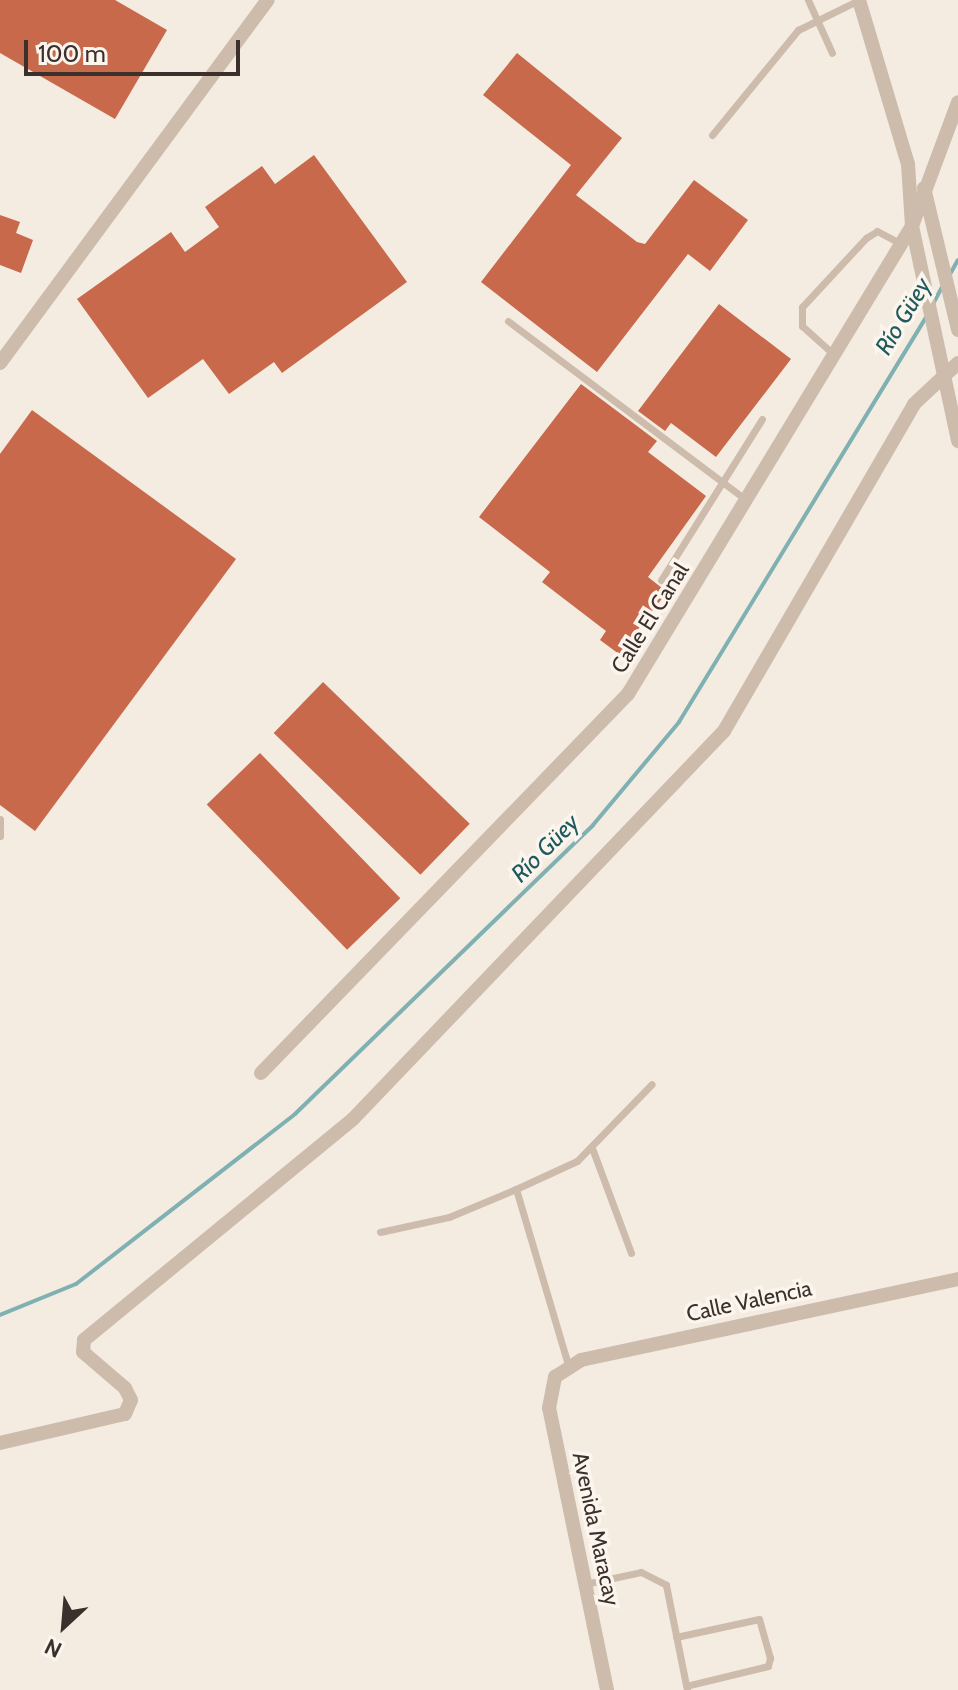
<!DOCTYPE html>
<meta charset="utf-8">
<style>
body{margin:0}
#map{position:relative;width:958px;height:1690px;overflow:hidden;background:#f4ebe1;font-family:Cabin,sans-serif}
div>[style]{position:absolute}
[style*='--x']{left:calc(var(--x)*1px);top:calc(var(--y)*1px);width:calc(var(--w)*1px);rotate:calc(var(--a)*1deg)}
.stream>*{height:4px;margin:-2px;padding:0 2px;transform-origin:2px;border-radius:2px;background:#7fb0b2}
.building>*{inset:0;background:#c8694b;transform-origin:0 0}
.lane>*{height:7px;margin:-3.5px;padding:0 3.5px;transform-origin:3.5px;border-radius:3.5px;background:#cdbbac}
.street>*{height:14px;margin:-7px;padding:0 7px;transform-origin:7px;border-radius:7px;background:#cdbbac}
span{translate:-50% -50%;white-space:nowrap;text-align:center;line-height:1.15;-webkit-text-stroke:7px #fbf5ee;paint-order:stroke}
.street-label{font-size:22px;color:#3b302b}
.water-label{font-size:24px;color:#1f5a5e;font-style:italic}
.north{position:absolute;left:24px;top:1586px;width:80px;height:80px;-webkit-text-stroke:6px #fbf5ee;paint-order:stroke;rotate:206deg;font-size:22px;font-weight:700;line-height:32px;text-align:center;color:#3b302b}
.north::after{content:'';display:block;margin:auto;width:28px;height:36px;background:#3b302b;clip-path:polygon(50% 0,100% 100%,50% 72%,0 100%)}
.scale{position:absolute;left:24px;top:40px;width:216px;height:36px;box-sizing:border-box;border:4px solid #3b302b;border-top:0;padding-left:10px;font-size:24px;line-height:28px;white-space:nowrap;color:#3b302b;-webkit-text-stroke:6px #fbf5ee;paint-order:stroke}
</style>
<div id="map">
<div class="stream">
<i style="--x:949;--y:276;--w:18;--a:-61"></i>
<i style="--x:933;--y:304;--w:19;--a:-62"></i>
<i style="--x:0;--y:1315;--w:82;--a:-22.2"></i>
<i style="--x:76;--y:1284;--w:277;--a:-37.8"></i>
<i style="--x:295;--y:1114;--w:415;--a:-44.1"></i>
<i style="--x:593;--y:825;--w:134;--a:-50.1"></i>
<i style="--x:679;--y:722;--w:477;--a:-58.6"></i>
</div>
<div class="building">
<i style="clip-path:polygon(0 0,115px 0,167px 30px,115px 119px,0 53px)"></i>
<i style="clip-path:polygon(517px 53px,622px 138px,576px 195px,637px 242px,645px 244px,694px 180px,748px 220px,710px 271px,688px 254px,597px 372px,481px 282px,571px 165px,483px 95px)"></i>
<i style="clip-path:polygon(314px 155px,407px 282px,282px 373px,274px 362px,229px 394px,203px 359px,148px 398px,77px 299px,171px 232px,185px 252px,219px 227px,205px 207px,262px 166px,275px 184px)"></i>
<i style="clip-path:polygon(0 215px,20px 222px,16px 233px,33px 240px,21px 273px,0 265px)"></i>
<i style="clip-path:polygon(719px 304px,791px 359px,716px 457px,671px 423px,665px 431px,638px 411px)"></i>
<i style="clip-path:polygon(581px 384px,657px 441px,648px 452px,706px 496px,648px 577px,667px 592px,619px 654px,600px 640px,606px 631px,542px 582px,550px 572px,479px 517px)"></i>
<i style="clip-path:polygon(32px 410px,236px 559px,35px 831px,0 805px,0 454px)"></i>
<i style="left:323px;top:682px;width:204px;height:71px;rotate:44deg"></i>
<i style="left:260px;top:753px;width:202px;height:74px;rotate:46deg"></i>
</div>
<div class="lane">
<i style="--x:808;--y:0;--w:58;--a:65.6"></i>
<i style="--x:712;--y:135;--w:136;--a:-50.7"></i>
<i style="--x:798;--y:30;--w:68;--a:-26.2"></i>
<i style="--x:508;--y:321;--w:298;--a:36.9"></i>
<i style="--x:831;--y:352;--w:39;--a:-138"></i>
<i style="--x:802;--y:326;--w:19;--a:-90"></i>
<i style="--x:802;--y:307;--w:94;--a:-47.2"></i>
<i style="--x:866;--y:238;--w:13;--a:-32"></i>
<i style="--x:877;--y:231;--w:27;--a:28"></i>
<i style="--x:661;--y:580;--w:190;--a:-57.9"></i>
<i style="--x:0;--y:819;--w:17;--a:90"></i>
<i style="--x:592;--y:1148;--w:112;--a:69.6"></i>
<i style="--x:516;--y:1189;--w:67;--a:-24.7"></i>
<i style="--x:577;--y:1161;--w:107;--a:-45.8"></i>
<i style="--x:380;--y:1232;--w:71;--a:-12.3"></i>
<i style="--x:449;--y:1217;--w:73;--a:-22.7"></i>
<i style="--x:516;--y:1189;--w:184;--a:73.5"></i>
<i style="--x:585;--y:1584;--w:57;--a:-12.1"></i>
<i style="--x:641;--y:1572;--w:28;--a:27"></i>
<i style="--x:666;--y:1585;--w:107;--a:78.7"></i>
<i style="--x:676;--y:1637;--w:85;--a:-12.2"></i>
<i style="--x:759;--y:1619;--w:41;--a:74.2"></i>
<i style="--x:770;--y:1658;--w:8;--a:104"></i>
<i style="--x:768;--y:1666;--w:84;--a:166.3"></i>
</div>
<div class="street">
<i style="--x:859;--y:0;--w:171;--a:73.4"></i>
<i style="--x:908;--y:164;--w:62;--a:86.3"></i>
<i style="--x:912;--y:226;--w:220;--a:77.9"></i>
<i style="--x:924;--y:188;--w:146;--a:76.5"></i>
<i style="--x:0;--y:363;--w:451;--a:-53.6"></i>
<i style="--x:261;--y:1073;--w:528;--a:-45.92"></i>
<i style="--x:628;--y:694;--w:547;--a:-58.75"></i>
<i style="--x:912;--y:226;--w:132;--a:-69.6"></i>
<i style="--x:0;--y:1443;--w:128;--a:-13.1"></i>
<i style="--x:125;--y:1414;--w:15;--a:-67"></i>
<i style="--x:131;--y:1400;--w:13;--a:-117"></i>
<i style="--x:125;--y:1388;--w:55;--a:-139.4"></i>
<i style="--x:83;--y:1352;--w:12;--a:-85"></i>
<i style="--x:84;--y:1340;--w:348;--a:-39.4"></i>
<i style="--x:353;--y:1119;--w:537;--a:-46.28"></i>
<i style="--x:724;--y:731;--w:378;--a:-59.8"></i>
<i style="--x:914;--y:404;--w:60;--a:-43"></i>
<i style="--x:607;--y:1690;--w:288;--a:-101.6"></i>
<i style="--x:549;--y:1408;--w:32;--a:-79"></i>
<i style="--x:555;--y:1377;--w:31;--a:-33"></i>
<i style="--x:581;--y:1360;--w:386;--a:-12.1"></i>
</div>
<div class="street-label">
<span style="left:650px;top:618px;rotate:-58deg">Calle El Canal</span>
<span style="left:749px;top:1301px;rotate:-12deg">Calle Valencia</span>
<span style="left:596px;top:1529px;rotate:78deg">Avenida Maracay</span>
</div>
<div class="water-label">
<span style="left:903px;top:316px;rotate:-59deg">Río Güey</span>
<span style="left:545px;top:848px;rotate:-45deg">Río Güey</span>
</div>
<div class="north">N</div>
<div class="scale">100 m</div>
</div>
